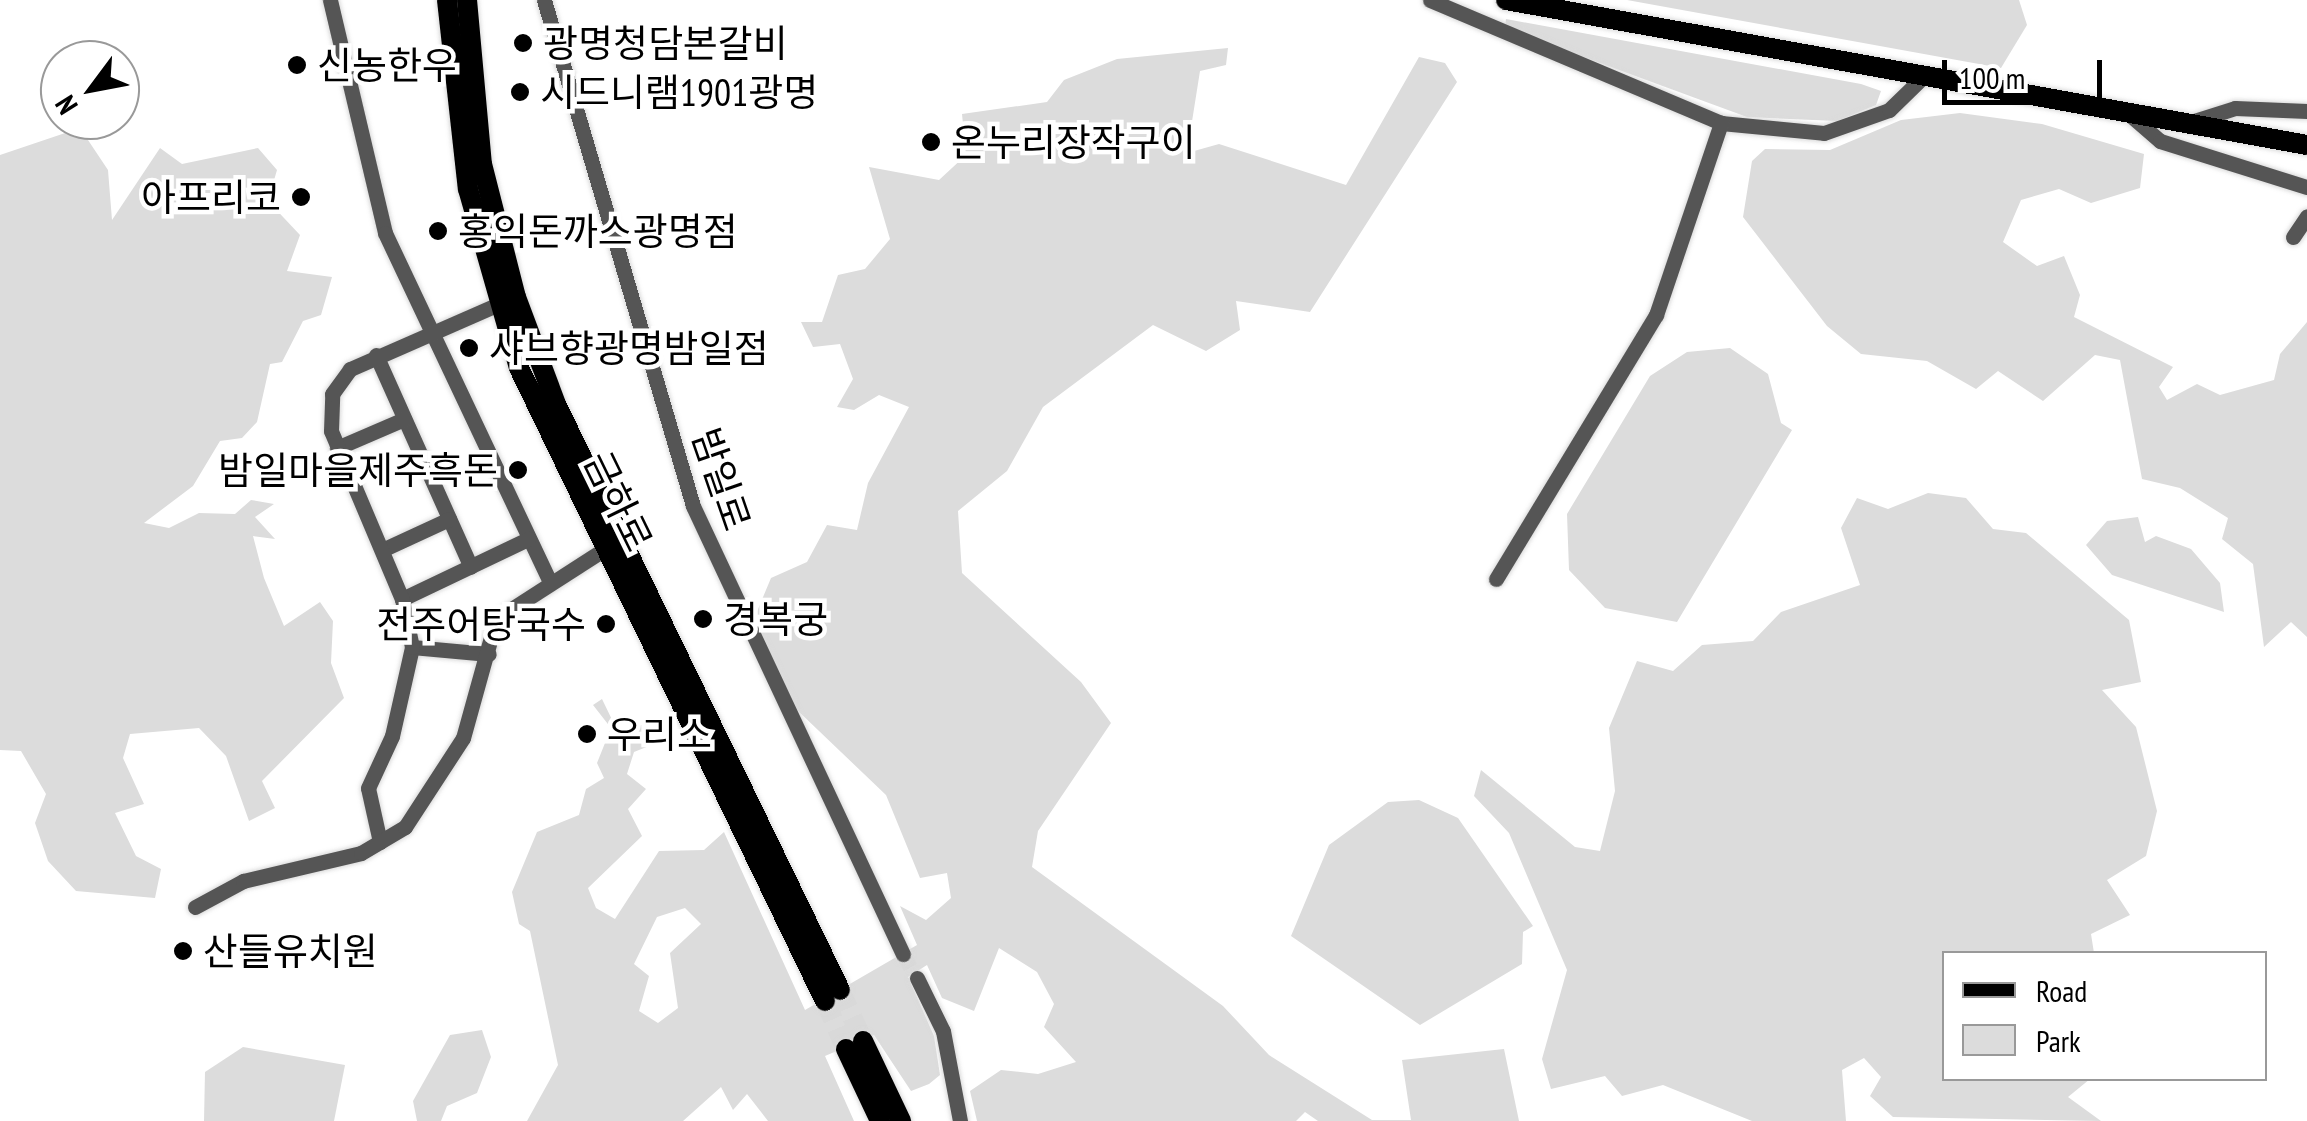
<!DOCTYPE html>
<meta charset="utf-8">
<style>
body{margin:0}
#map{position:relative;width:2307px;height:1121px;overflow:hidden;background:#fff;font-family:"PT Sans Narrow","Noto Sans KR",sans-serif}
div>[style]{position:absolute}
[style*='--x']{left:calc(var(--x)*1px);top:calc(var(--y)*1px);width:calc(var(--w)*1px);rotate:calc(var(--a)*1deg)}
.green>*{inset:0;background:#dcdcdc}
.minor-tunnel>*{height:15px;margin-top:-7.5px;transform-origin:0;background:repeating-linear-gradient(90deg,#d9d9d9 0 15px,transparent 0 23px)}
.major-tunnel>*{height:20px;margin-top:-10px;transform-origin:0;background:repeating-linear-gradient(90deg,#d9d9d9 0 20px,transparent 0 30px)}
.roads{filter:drop-shadow(0 0 2px #dbdbdb) drop-shadow(0 0 2px #dbdbdb)}
.minor>*{height:15px;margin:-7.5px;padding:0 7.5px;transform-origin:7.5px;border-radius:7.5px;background:#555}
.major>*{height:20px;margin:-10px;padding:0 10px;transform-origin:10px;border-radius:10px;background:#000}
.dots>*{width:28px;height:28px;translate:-50% -50%;box-sizing:border-box;border:5px solid #fff;border-radius:50%}
span{translate:-50% -50%;white-space:nowrap;text-align:center;line-height:1.15;-webkit-text-stroke:9px #fff;paint-order:stroke}
.poi-label{font-size:38px;color:#000}
.left{translate:0 -50%;text-align:left}
.right{translate:-100% -50%;text-align:right}
.street-label{font-size:38px;color:#000}
.legend{position:absolute;left:1942px;top:951px;width:325px;height:130px;box-sizing:border-box;background:#fff;border:2px solid #999;margin:0;padding:12px 18px;list-style:none;font-size:30px;color:#000}
.legend li{display:flex;align-items:center;gap:20px;height:50px}
.legend b{width:50px;border:2px solid #999}
.north{position:absolute;left:40px;top:40px;width:100px;height:100px;box-sizing:border-box;background:#fff;border:2px solid #999;border-radius:50%;rotate:238deg;font-size:28px;font-weight:700;line-height:40px;text-align:center;color:#000}
.north::after{content:'';display:block;margin:auto;width:35px;height:45px;background:#000;clip-path:polygon(50% 0,100% 100%,50% 72%,0 100%)}
.scale{position:absolute;left:1942px;top:60px;width:160px;height:45px;box-sizing:border-box;border:5px solid #000;border-top:0;padding-left:12px;font-size:30px;line-height:35px;white-space:nowrap;color:#000;-webkit-text-stroke:8px #fff;paint-order:stroke}
</style>
<div id="map">
<div class="green">
<i style="clip-path:polygon(1627px 0,2019px 0,2027px 25px,2001px 68px)"></i>
<i style="clip-path:polygon(1506px 19px,1861px 84px,1881px 91px,1876px 105px,1837px 121px,1747px 117px,1505px 28px)"></i>
<i style="clip-path:polygon(evenodd,1228px 48px,1226px 65px,1200px 71px,1187px 153px,1219px 144px,1346px 185px,1419px 57px,1445px 63px,1457px 82px,1310px 312px,1236px 301px,1240px 330px,1206px 351px,1153px 325px,1043px 407px,1007px 471px,958px 511px,962px 573px,1081px 682px,1111px 723px,1038px 831px,1032px 867px,1223px 1006px,1269px 1055px,1372px 1120px,1411px 1120px,1402px 1060px,1504px 1049px,1519px 1121px,1318px 1121px,1305px 1112px,1296px 1121px,977px 1121px,970px 1091px,1001px 1070px,1038px 1074px,1076px 1062px,1044px 1027px,1054px 1004px,1037px 972px,999px 948px,974px 1011px,942px 998px,927px 965px,908px 977px,934px 1036px,940px 1075px,929px 1084px,911px 1091px,874px 1035px,825px 1056px,854px 1121px,768px 1121px,747px 1094px,733px 1110px,721px 1087px,683px 1121px,527px 1121px,558px 1065px,530px 931px,519px 924px,512px 892px,537px 832px,579px 815px,586px 789px,604px 778px,597px 763px,611px 728px,593px 705px,602px 699px,617px 730px,646px 724px,654px 744px,634px 752px,627px 774px,646px 789px,628px 809px,642px 836px,588px 888px,596px 908px,615px 919px,659px 851px,704px 850px,724px 832px,805px 1010px,917px 945px,900px 906px,926px 920px,951px 898px,947px 873px,920px 878px,886px 795px,796px 709px,760px 642px,756px 614px,771px 578px,807px 562px,827px 525px,857px 530px,868px 483px,909px 407px,879px 395px,854px 410px,837px 407px,853px 379px,840px 344px,813px 347px,801px 322px,822px 322px,838px 275px,865px 269px,890px 239px,869px 167px,939px 180px,966px 155px,962px 114px,1047px 102px,1064px 80px,1117px 59px,1228px 48px,685px 908px,701px 924px,670px 953px,678px 1008px,658px 1023px,639px 1011px,649px 976px,634px 964px,657px 917px,685px 908px)"></i>
<i style="clip-path:polygon(1960px 113px,2042px 124px,2144px 154px,2140px 188px,2091px 203px,2059px 189px,2021px 200px,2003px 242px,2037px 266px,2064px 256px,2080px 295px,2074px 317px,2173px 367px,2159px 387px,2167px 400px,2197px 384px,2220px 395px,2274px 380px,2280px 354px,2307px 322px,2307px 637px,2291px 622px,2264px 647px,2253px 564px,2222px 539px,2228px 518px,2180px 488px,2142px 479px,2120px 360px,2095px 355px,2043px 401px,1998px 371px,1976px 389px,1927px 361px,1861px 354px,1827px 326px,1743px 217px,1752px 161px,1765px 149px,1830px 150px,1901px 120px)"></i>
<i style="clip-path:polygon(80px 128px,108px 170px,112px 220px,160px 148px,182px 164px,258px 148px,277px 170px,268px 201px,300px 235px,287px 271px,332px 277px,321px 315px,303px 321px,282px 362px,270px 364px,257px 422px,242px 438px,220px 441px,193px 486px,144px 523px,169px 528px,199px 513px,235px 514px,251px 500px,274px 504px,255px 517px,275px 539px,253px 536px,264px 578px,284px 626px,320px 602px,333px 621px,331px 663px,344px 698px,262px 781px,275px 808px,249px 821px,226px 756px,199px 728px,130px 734px,123px 758px,144px 804px,115px 813px,136px 856px,161px 869px,155px 898px,76px 891px,48px 861px,35px 823px,46px 794px,21px 751px,0 750px,0 155px)"></i>
<i style="clip-path:polygon(1730px 348px,1768px 374px,1781px 423px,1792px 430px,1677px 622px,1605px 608px,1569px 570px,1567px 514px,1650px 376px,1687px 352px)"></i>
<i style="clip-path:polygon(1928px 493px,1966px 498px,1993px 529px,2026px 533px,2129px 620px,2141px 682px,2102px 690px,2136px 727px,2157px 811px,2146px 856px,2107px 880px,2130px 915px,2091px 934px,2094px 953px,1944px 954px,1944px 1078px,2090px 1079px,2068px 1097px,2101px 1121px,1893px 1117px,1870px 1096px,1881px 1077px,1864px 1058px,1842px 1070px,1846px 1121px,1752px 1121px,1663px 1085px,1622px 1096px,1605px 1076px,1551px 1089px,1542px 1059px,1567px 970px,1509px 833px,1474px 796px,1481px 770px,1575px 847px,1600px 851px,1615px 791px,1609px 728px,1637px 661px,1673px 671px,1702px 645px,1753px 641px,1781px 612px,1860px 585px,1841px 528px,1857px 498px,1888px 509px)"></i>
<i style="clip-path:polygon(2138px 517px,2145px 542px,2156px 536px,2191px 549px,2220px 583px,2224px 612px,2112px 575px,2086px 545px,2107px 521px)"></i>
<i style="clip-path:polygon(1419px 800px,1458px 818px,1533px 926px,1523px 932px,1522px 964px,1420px 1025px,1291px 936px,1329px 845px,1388px 802px)"></i>
<i style="clip-path:polygon(482px 1030px,491px 1057px,477px 1093px,447px 1106px,441px 1121px,417px 1121px,413px 1101px,450px 1035px)"></i>
<i style="clip-path:polygon(243px 1047px,345px 1065px,334px 1121px,204px 1121px,205px 1072px)"></i>
</div>
<div class="minor-tunnel">
<i style="--x:903;--y:954;--w:28;--a:60"></i>
</div>
<div class="major-tunnel">
<i style="--x:840;--y:990;--w:56;--a:65.7"></i>
<i style="--x:825;--y:1001;--w:52;--a:66.4"></i>
</div>
<div class="roads">
<div class="minor">
<i style="--x:330;--y:0;--w:239;--a:76.7"></i>
<i style="--x:385;--y:233;--w:384;--a:64.7"></i>
<i style="--x:544;--y:0;--w:527;--a:73.59"></i>
<i style="--x:693;--y:506;--w:495;--a:64.9"></i>
<i style="--x:1430;--y:0;--w:316;--a:22.9"></i>
<i style="--x:1721;--y:123;--w:103;--a:5.5"></i>
<i style="--x:1824;--y:133;--w:69;--a:-19.5"></i>
<i style="--x:1889;--y:110;--w:50;--a:-44.2"></i>
<i style="--x:2129;--y:114;--w:41;--a:41.1"></i>
<i style="--x:2160;--y:141;--w:154;--a:17.4"></i>
<i style="--x:2188;--y:123;--w:49;--a:-17.7"></i>
<i style="--x:2235;--y:108;--w:72;--a:2.4"></i>
<i style="--x:2293;--y:237;--w:25;--a:-56"></i>
<i style="--x:376;--y:355;--w:232;--a:65.9"></i>
<i style="--x:337;--y:448;--w:73;--a:-23.4"></i>
<i style="--x:382;--y:550;--w:74;--a:-24.8"></i>
<i style="--x:1496;--y:579;--w:309;--a:-58.8"></i>
<i style="--x:1656;--y:315;--w:203;--a:-71.3"></i>
<i style="--x:402;--y:599;--w:140;--a:-25.5"></i>
<i style="--x:412;--y:647;--w:77;--a:5.2"></i>
<i style="--x:380;--y:842;--w:55;--a:-102.5"></i>
<i style="--x:368;--y:788;--w:57;--a:-65.2"></i>
<i style="--x:392;--y:736;--w:91;--a:-77.3"></i>
<i style="--x:412;--y:647;--w:49;--a:-101.8"></i>
<i style="--x:402;--y:599;--w:182;--a:-112.9"></i>
<i style="--x:331;--y:431;--w:37;--a:-88"></i>
<i style="--x:332;--y:394;--w:31;--a:-54"></i>
<i style="--x:350;--y:369;--w:170;--a:-23.6"></i>
<i style="--x:195;--y:907;--w:55;--a:-28.4"></i>
<i style="--x:243;--y:881;--w:121;--a:-13.3"></i>
<i style="--x:361;--y:853;--w:51;--a:-30.6"></i>
<i style="--x:405;--y:827;--w:106;--a:-56.9"></i>
<i style="--x:463;--y:738;--w:123;--a:-74.5"></i>
<i style="--x:496;--y:619;--w:140;--a:-32.8"></i>
<i style="--x:917;--y:978;--w:59;--a:63.9"></i>
<i style="--x:943;--y:1031;--w:92;--a:79.3"></i>
</div>
<div class="major">
<i style="--x:447;--y:0;--w:190;--a:83.7"></i>
<i style="--x:468;--y:189;--w:186;--a:74.1"></i>
<i style="--x:519;--y:368;--w:703;--a:64.2"></i>
<i style="--x:467;--y:0;--w:165;--a:84.8"></i>
<i style="--x:482;--y:164;--w:137;--a:75.7"></i>
<i style="--x:516;--y:297;--w:114;--a:69.5"></i>
<i style="--x:556;--y:404;--w:651;--a:64.14"></i>
<i style="--x:1506;--y:0;--w:814;--a:10.26"></i>
<i style="--x:863;--y:1041;--w:89;--a:64.6"></i>
<i style="--x:846;--y:1049;--w:80;--a:64.7"></i>
</div>
</div>
<div class="dots">
<i style="left:523px;top:43px;background:#000"></i>
<i style="left:297px;top:65px;background:#000"></i>
<i style="left:520px;top:92px;background:#000"></i>
<i style="left:931px;top:142px;background:#000"></i>
<i style="left:301px;top:197px;background:#000"></i>
<i style="left:438px;top:231px;background:#000"></i>
<i style="left:469px;top:348px;background:#000"></i>
<i style="left:518px;top:470px;background:#000"></i>
<i style="left:703px;top:619px;background:#000"></i>
<i style="left:606px;top:624px;background:#000"></i>
<i style="left:587px;top:734px;background:#000"></i>
<i style="left:183px;top:951px;background:#000"></i>
</div>
<div class="poi-label">
<span class="left" style="left:543px;top:43px">광명청담본갈비</span>
<span class="left" style="left:317px;top:65px">신농한우</span>
<span class="left" style="left:540px;top:92px">시드니램1901광명</span>
<span class="left" style="left:951px;top:142px">온누리장작구이</span>
<span class="right" style="left:281px;top:197px">아프리코</span>
<span class="left" style="left:458px;top:231px">홍익돈까스광명점</span>
<span class="left" style="left:489px;top:348px">샤브향광명밤일점</span>
<span class="right" style="left:498px;top:470px">밤일마을제주흑돈</span>
<span class="left" style="left:723px;top:619px">경복궁</span>
<span class="right" style="left:586px;top:624px">전주어탕국수</span>
<span class="left" style="left:607px;top:734px">우리소</span>
<span class="left" style="left:203px;top:951px">산들유치원</span>
</div>
<div class="street-label">
<span style="left:722px;top:479px;rotate:71deg">밤일로</span>
<span style="left:619px;top:501px;rotate:64deg">금하로</span>
</div>
<ul class="legend">
<li><b style="height:12px;background:#000"></b>Road</li>
<li><b style="height:28px;background:#dcdcdc"></b>Park</li>
</ul>
<div class="north">N</div>
<div class="scale">100 m</div>
</div>
